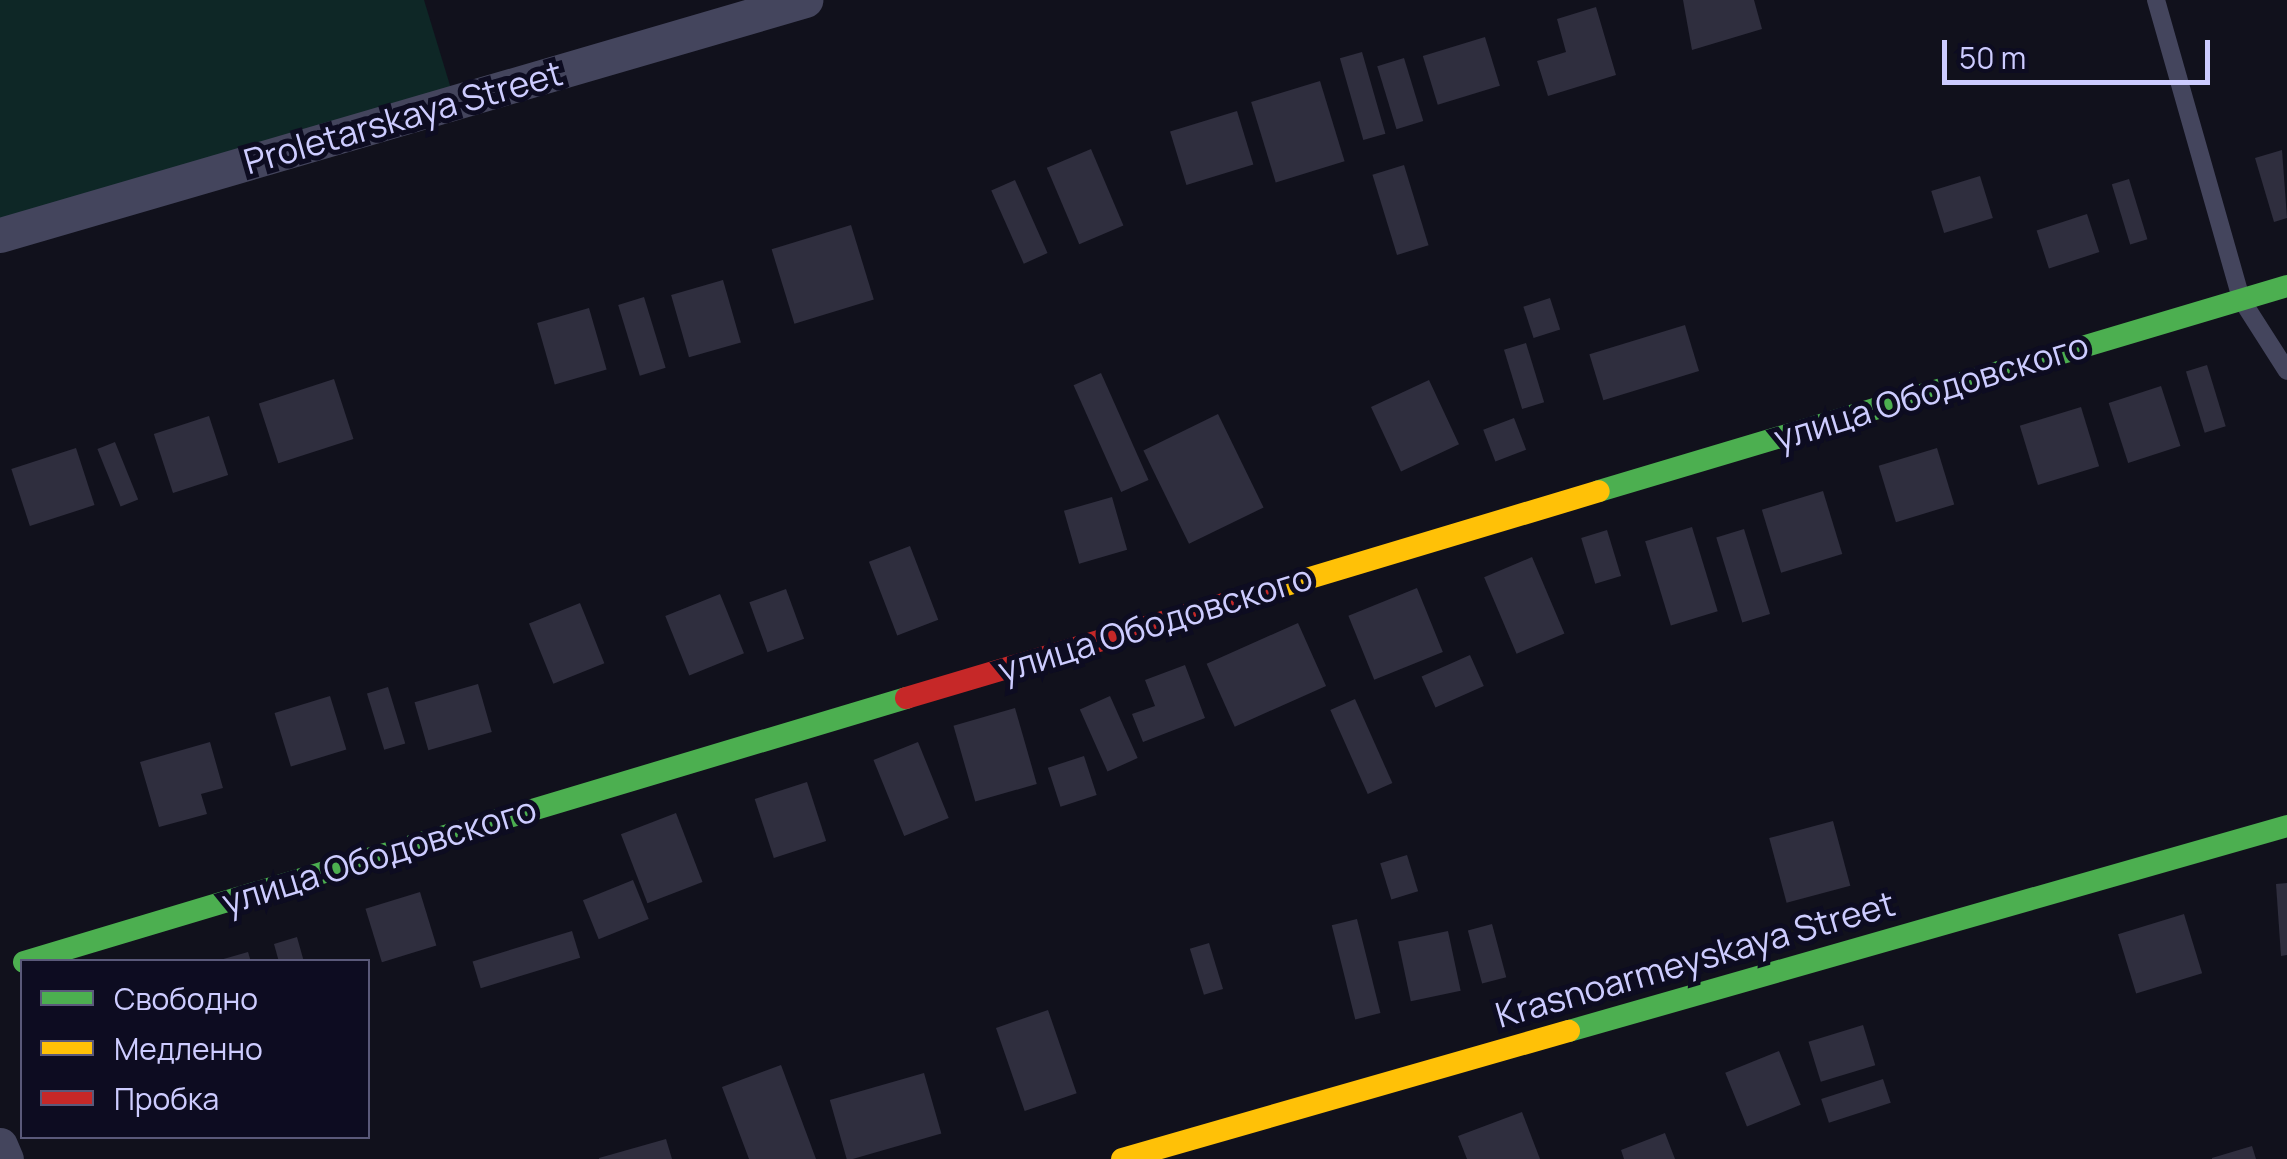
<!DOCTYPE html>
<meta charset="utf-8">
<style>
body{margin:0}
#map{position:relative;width:2287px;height:1159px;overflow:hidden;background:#11111c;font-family:Manrope,sans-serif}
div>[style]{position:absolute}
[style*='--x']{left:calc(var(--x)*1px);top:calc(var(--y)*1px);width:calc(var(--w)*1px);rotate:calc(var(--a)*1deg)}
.green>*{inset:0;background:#0e2726}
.building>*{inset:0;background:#2f2e3e;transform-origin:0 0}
.lane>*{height:18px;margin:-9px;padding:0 9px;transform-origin:9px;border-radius:9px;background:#44455d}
.street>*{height:35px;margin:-17.5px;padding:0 17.5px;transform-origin:17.5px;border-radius:17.5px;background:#44455d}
.fast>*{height:22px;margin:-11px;padding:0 11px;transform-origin:11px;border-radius:11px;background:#4caf50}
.slow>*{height:22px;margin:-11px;padding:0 11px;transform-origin:11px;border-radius:11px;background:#ffc107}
.jam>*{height:22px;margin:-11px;padding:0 11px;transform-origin:11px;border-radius:11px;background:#c62828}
span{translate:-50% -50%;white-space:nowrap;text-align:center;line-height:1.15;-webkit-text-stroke:10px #0d0c21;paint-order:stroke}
.street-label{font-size:35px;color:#cdccff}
.legend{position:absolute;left:20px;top:959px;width:350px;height:180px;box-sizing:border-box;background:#0d0c21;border:2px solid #5a597a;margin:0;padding:12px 18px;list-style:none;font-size:30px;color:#cdccff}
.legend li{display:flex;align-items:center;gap:20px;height:50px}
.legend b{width:50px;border:2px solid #5a597a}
.scale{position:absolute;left:1942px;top:40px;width:268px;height:45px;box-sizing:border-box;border:5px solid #cdccff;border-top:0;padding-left:12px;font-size:30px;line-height:35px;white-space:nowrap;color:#cdccff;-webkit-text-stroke:8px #0d0c21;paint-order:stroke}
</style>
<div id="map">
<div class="green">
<i style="clip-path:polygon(0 0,424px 0,452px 92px,0 220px)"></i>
</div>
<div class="building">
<i style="clip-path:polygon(1683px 0,1754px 0,1762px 29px,1692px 50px)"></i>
<i style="clip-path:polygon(1596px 7px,1616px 75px,1548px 96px,1537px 61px,1566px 52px,1557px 19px)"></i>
<i style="left:1485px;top:37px;width:51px;height:65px;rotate:73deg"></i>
<i style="left:1362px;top:52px;width:85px;height:23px;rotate:74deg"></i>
<i style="left:1404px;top:58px;width:66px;height:28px;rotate:73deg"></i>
<i style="left:1320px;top:81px;width:84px;height:72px;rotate:73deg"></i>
<i style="left:1237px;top:111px;width:56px;height:70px;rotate:73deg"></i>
<i style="left:1091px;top:149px;width:83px;height:48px;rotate:67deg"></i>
<i style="clip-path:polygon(2282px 150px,2287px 218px,2274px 222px,2255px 158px)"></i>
<i style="left:1404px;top:165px;width:84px;height:33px;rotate:73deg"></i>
<i style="left:1980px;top:176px;width:44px;height:51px;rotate:73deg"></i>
<i style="left:2129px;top:179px;width:63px;height:18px;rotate:73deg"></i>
<i style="left:1015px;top:180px;width:80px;height:26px;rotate:66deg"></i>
<i style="left:2087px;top:214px;width:40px;height:53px;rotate:72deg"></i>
<i style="left:851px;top:225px;width:78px;height:83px;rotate:73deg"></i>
<i style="left:723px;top:280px;width:65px;height:54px;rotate:74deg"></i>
<i style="left:644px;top:297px;width:74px;height:27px;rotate:73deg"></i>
<i style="left:1550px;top:298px;width:33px;height:28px;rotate:72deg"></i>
<i style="left:589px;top:308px;width:64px;height:54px;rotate:74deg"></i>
<i style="left:1685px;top:325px;width:48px;height:100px;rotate:73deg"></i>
<i style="left:1526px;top:343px;width:62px;height:23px;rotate:73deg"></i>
<i style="left:2207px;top:365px;width:64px;height:22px;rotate:73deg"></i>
<i style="left:1101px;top:373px;width:117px;height:30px;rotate:66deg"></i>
<i style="left:334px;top:379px;width:63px;height:79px;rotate:72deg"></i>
<i style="left:1429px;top:380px;width:71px;height:64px;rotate:65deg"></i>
<i style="left:2161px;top:386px;width:63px;height:55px;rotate:72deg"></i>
<i style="left:2081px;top:407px;width:62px;height:64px;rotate:73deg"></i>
<i style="left:1218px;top:414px;width:104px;height:83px;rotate:64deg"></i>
<i style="left:209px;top:416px;width:62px;height:58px;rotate:72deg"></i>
<i style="left:1514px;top:418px;width:34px;height:33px;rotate:69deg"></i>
<i style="left:115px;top:442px;width:62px;height:19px;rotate:68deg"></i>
<i style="left:76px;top:448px;width:60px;height:68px;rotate:72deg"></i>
<i style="left:1937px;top:448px;width:59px;height:61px;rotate:73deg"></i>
<i style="left:1823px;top:491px;width:66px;height:64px;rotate:73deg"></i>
<i style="left:1112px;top:497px;width:55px;height:50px;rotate:74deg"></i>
<i style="left:1692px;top:527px;width:88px;height:49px;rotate:73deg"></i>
<i style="left:1744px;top:529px;width:89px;height:29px;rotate:73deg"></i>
<i style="left:1607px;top:530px;width:48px;height:27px;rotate:73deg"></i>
<i style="left:910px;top:546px;width:79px;height:44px;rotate:69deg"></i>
<i style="left:1532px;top:557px;width:83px;height:52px;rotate:67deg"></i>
<i style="left:1417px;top:588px;width:69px;height:74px;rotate:68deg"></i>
<i style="left:786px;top:589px;width:53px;height:39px;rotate:70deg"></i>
<i style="left:720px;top:594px;width:64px;height:59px;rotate:68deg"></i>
<i style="left:580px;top:603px;width:65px;height:55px;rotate:68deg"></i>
<i style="left:1298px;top:623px;width:69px;height:100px;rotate:66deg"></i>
<i style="left:1470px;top:655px;width:34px;height:53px;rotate:66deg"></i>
<i style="clip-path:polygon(1185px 665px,1205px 718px,1143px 742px,1132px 714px,1155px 706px,1145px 680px)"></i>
<i style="left:478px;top:684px;width:50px;height:66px;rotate:74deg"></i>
<i style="left:388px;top:687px;width:59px;height:22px;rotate:73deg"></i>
<i style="left:330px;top:696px;width:56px;height:58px;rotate:73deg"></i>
<i style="left:1110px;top:696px;width:68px;height:33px;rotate:66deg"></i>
<i style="left:1355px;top:699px;width:92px;height:27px;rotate:66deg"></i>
<i style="left:1015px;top:708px;width:79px;height:64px;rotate:74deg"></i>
<i style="clip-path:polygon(210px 742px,223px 788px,201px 794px,207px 814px,159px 827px,140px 762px)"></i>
<i style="left:918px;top:742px;width:82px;height:48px;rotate:68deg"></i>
<i style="left:1084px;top:756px;width:41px;height:38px;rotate:72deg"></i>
<i style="left:807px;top:782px;width:62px;height:55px;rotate:72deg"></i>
<i style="left:676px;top:813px;width:74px;height:59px;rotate:69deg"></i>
<i style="left:1833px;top:821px;width:67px;height:66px;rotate:75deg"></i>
<i style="left:1407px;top:855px;width:38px;height:28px;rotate:73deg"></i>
<i style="left:633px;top:880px;width:42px;height:54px;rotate:68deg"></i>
<i style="clip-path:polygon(2287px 883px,2287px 955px,2281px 956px,2276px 884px)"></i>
<i style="left:420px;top:892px;width:56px;height:57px;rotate:73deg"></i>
<i style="left:2184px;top:914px;width:62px;height:69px;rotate:73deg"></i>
<i style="left:1357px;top:919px;width:97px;height:26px;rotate:76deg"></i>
<i style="left:1492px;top:924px;width:55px;height:25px;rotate:75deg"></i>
<i style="left:572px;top:931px;width:28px;height:104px;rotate:73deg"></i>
<i style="left:1448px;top:931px;width:61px;height:51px;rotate:78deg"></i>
<i style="clip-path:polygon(297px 937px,304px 962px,279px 962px,274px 944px)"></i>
<i style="left:1209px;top:943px;width:48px;height:20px;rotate:73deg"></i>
<i style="clip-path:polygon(248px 952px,251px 962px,220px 962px,220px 960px)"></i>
<i style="left:1048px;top:1010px;width:88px;height:55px;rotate:71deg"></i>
<i style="left:1863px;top:1025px;width:42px;height:57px;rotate:73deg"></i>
<i style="left:1779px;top:1051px;width:58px;height:58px;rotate:68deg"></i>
<i style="clip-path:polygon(781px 1065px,816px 1159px,749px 1159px,722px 1087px)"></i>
<i style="left:924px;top:1073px;width:63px;height:98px;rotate:74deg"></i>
<i style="left:1883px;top:1079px;width:25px;height:65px;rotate:72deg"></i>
<i style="clip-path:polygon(1522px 1112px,1540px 1159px,1467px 1159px,1458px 1136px)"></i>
<i style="clip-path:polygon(1665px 1133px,1675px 1159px,1624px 1159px,1621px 1150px)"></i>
<i style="clip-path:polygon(666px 1139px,672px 1159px,599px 1159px,599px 1158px)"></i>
<i style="clip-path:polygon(2252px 1146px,2256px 1159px,2212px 1159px,2212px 1158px)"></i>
</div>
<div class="lane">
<i style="--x:2156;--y:0;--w:311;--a:74.1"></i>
<i style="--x:2241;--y:299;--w:85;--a:57.4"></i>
</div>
<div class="street">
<i style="--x:0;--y:235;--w:839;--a:-16.27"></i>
<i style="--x:0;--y:1145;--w:15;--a:67"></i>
</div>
<div class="fast">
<i style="--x:1599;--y:491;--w:718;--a:-16.59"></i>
<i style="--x:24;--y:962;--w:921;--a:-16.66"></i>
<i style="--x:1569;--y:1031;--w:747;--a:-15.93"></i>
</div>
<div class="slow">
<i style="--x:1273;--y:589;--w:340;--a:-16.7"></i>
<i style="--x:1122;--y:1159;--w:465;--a:-16"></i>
</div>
<div class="jam">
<i style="--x:906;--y:698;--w:383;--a:-16.5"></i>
</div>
<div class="street-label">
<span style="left:403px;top:117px;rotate:-16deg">Proletarskaya Street</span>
<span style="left:1931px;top:391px;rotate:-17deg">улица Ободовского</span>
<span style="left:1155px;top:623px;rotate:-17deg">улица Ободовского</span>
<span style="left:379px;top:855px;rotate:-17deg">улица Ободовского</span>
<span style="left:1695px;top:959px;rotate:-16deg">Krasnoarmeyskaya Street</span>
</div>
<ul class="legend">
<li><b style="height:12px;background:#4caf50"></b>Свободно</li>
<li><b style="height:12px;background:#ffc107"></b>Медленно</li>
<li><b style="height:12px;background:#c62828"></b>Пробка</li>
</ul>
<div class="scale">50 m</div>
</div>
